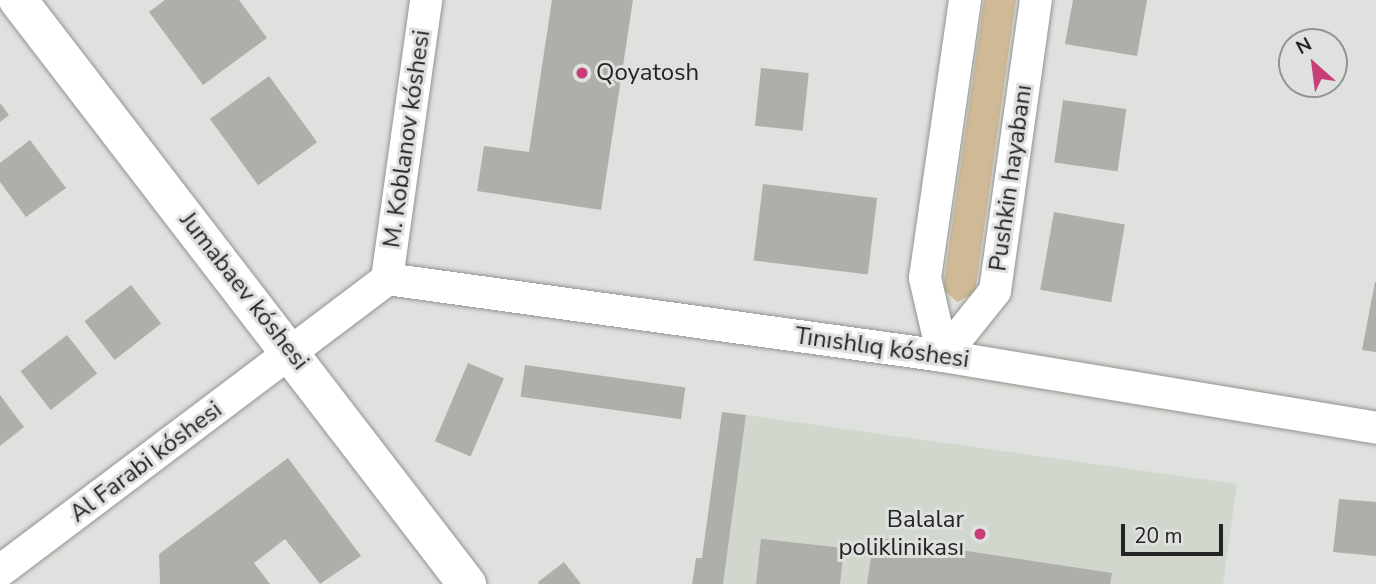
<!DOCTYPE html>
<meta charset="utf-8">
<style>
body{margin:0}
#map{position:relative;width:1376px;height:584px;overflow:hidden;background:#dee1dd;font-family:"Nunito Sans",sans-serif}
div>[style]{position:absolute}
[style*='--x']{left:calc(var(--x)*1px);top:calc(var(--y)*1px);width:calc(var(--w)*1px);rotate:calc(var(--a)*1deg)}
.built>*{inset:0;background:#d1d7cd}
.green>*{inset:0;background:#cfb997}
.building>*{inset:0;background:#aeaeaa;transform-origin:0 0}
.roads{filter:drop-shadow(0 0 2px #929490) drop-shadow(0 0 2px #929490)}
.street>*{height:32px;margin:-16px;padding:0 16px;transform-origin:16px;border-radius:16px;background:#fff}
.secondary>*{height:38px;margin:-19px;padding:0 19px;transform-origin:19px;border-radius:19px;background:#fff}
.dots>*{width:19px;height:19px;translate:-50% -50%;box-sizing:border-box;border:4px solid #dee1dd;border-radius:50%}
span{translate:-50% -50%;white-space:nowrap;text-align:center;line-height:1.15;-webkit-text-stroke:6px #dee1dd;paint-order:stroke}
.poi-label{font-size:24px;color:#232423}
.left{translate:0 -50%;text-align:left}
.right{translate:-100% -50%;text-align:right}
.street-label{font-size:24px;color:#232423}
.north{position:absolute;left:1278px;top:28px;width:70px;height:70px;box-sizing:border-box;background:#dee1dd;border:2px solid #939593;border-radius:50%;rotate:332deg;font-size:19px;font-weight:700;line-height:28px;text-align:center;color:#232423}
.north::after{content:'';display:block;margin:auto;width:24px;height:32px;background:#c73e78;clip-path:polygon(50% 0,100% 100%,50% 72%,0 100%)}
.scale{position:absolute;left:1121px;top:524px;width:102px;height:32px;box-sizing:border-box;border:4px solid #232423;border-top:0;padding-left:9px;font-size:21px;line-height:24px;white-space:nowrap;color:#232423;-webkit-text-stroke:5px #dee1dd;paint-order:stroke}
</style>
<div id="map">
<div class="built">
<i style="clip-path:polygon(746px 415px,1237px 484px,1223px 584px,723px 584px)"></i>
</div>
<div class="green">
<i style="clip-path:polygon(984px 0,1016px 0,975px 293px,957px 302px,943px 289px)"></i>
</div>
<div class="building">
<i style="clip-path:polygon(165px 0,239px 0,267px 38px,203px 85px,149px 12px)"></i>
<i style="clip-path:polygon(552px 0,633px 0,601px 210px,477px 191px,484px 146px,529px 152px)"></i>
<i style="clip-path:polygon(1073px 0,1147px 0,1137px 56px,1065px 44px)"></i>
<i style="left:761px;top:68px;width:48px;height:58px;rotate:6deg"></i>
<i style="left:269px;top:76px;width:82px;height:73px;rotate:54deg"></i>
<i style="left:1063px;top:100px;width:64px;height:63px;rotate:8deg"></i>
<i style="clip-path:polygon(0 103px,9px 115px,0 122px)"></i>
<i style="clip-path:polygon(30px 140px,66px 188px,26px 217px,0 182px,0 163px)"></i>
<i style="left:763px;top:184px;width:115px;height:77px;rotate:7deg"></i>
<i style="left:1054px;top:212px;width:72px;height:79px;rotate:10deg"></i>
<i style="clip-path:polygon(1375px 282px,1376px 282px,1376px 352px,1362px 350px)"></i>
<i style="left:131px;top:285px;width:49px;height:59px;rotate:52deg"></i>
<i style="left:67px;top:335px;width:49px;height:59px;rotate:52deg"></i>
<i style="left:468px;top:363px;width:39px;height:85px;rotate:23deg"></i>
<i style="left:525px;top:365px;width:162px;height:32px;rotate:8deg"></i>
<i style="clip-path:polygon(0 395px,24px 427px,0 446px)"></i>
<i style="clip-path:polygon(722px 412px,746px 415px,723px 584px,692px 584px,696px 558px,702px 558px)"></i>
<i style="clip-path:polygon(288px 458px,361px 556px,320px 584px,285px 539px,254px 563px,270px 584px,160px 584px,159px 554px)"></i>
<i style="clip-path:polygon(1339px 499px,1376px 502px,1376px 556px,1333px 552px)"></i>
<i style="clip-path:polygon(874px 537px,1112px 573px,1110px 584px,867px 584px)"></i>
<i style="clip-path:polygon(761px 539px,844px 548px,840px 584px,756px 584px)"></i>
<i style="clip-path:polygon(564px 562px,581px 584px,539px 584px,538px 582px)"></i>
</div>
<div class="roads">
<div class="street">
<i style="--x:387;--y:279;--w:561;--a:7.88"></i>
<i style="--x:943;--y:356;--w:439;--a:9.4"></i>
<i style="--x:387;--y:279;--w:282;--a:-82"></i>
<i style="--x:943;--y:356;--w:83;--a:-51.3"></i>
<i style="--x:995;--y:291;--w:294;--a:-82"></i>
<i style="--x:943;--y:356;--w:80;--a:-103"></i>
<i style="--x:925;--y:278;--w:281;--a:-81.8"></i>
<i style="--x:0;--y:571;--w:485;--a:-37"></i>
</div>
<div class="secondary">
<i style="--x:18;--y:0;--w:737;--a:52.45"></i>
</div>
</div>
<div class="dots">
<i style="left:582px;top:73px;background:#c73e78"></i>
<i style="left:980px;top:534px;background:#c73e78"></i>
</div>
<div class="poi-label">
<span class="left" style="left:596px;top:73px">Qoyatosh</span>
<span class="right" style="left:964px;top:534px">Balalar<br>poliklinikası</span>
</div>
<div class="street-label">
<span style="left:407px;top:139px;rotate:-82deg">M. Koblanov kóshesi</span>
<span style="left:1011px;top:178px;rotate:-82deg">Pushkin hayabanı</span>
<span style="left:244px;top:291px;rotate:52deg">Jumabaev kóshesi</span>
<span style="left:882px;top:348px;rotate:8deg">Tınıshlıq kóshesi</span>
<span style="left:146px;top:462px;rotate:-37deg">Al Farabi kóshesi</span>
</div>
<div class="north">N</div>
<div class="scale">20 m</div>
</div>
